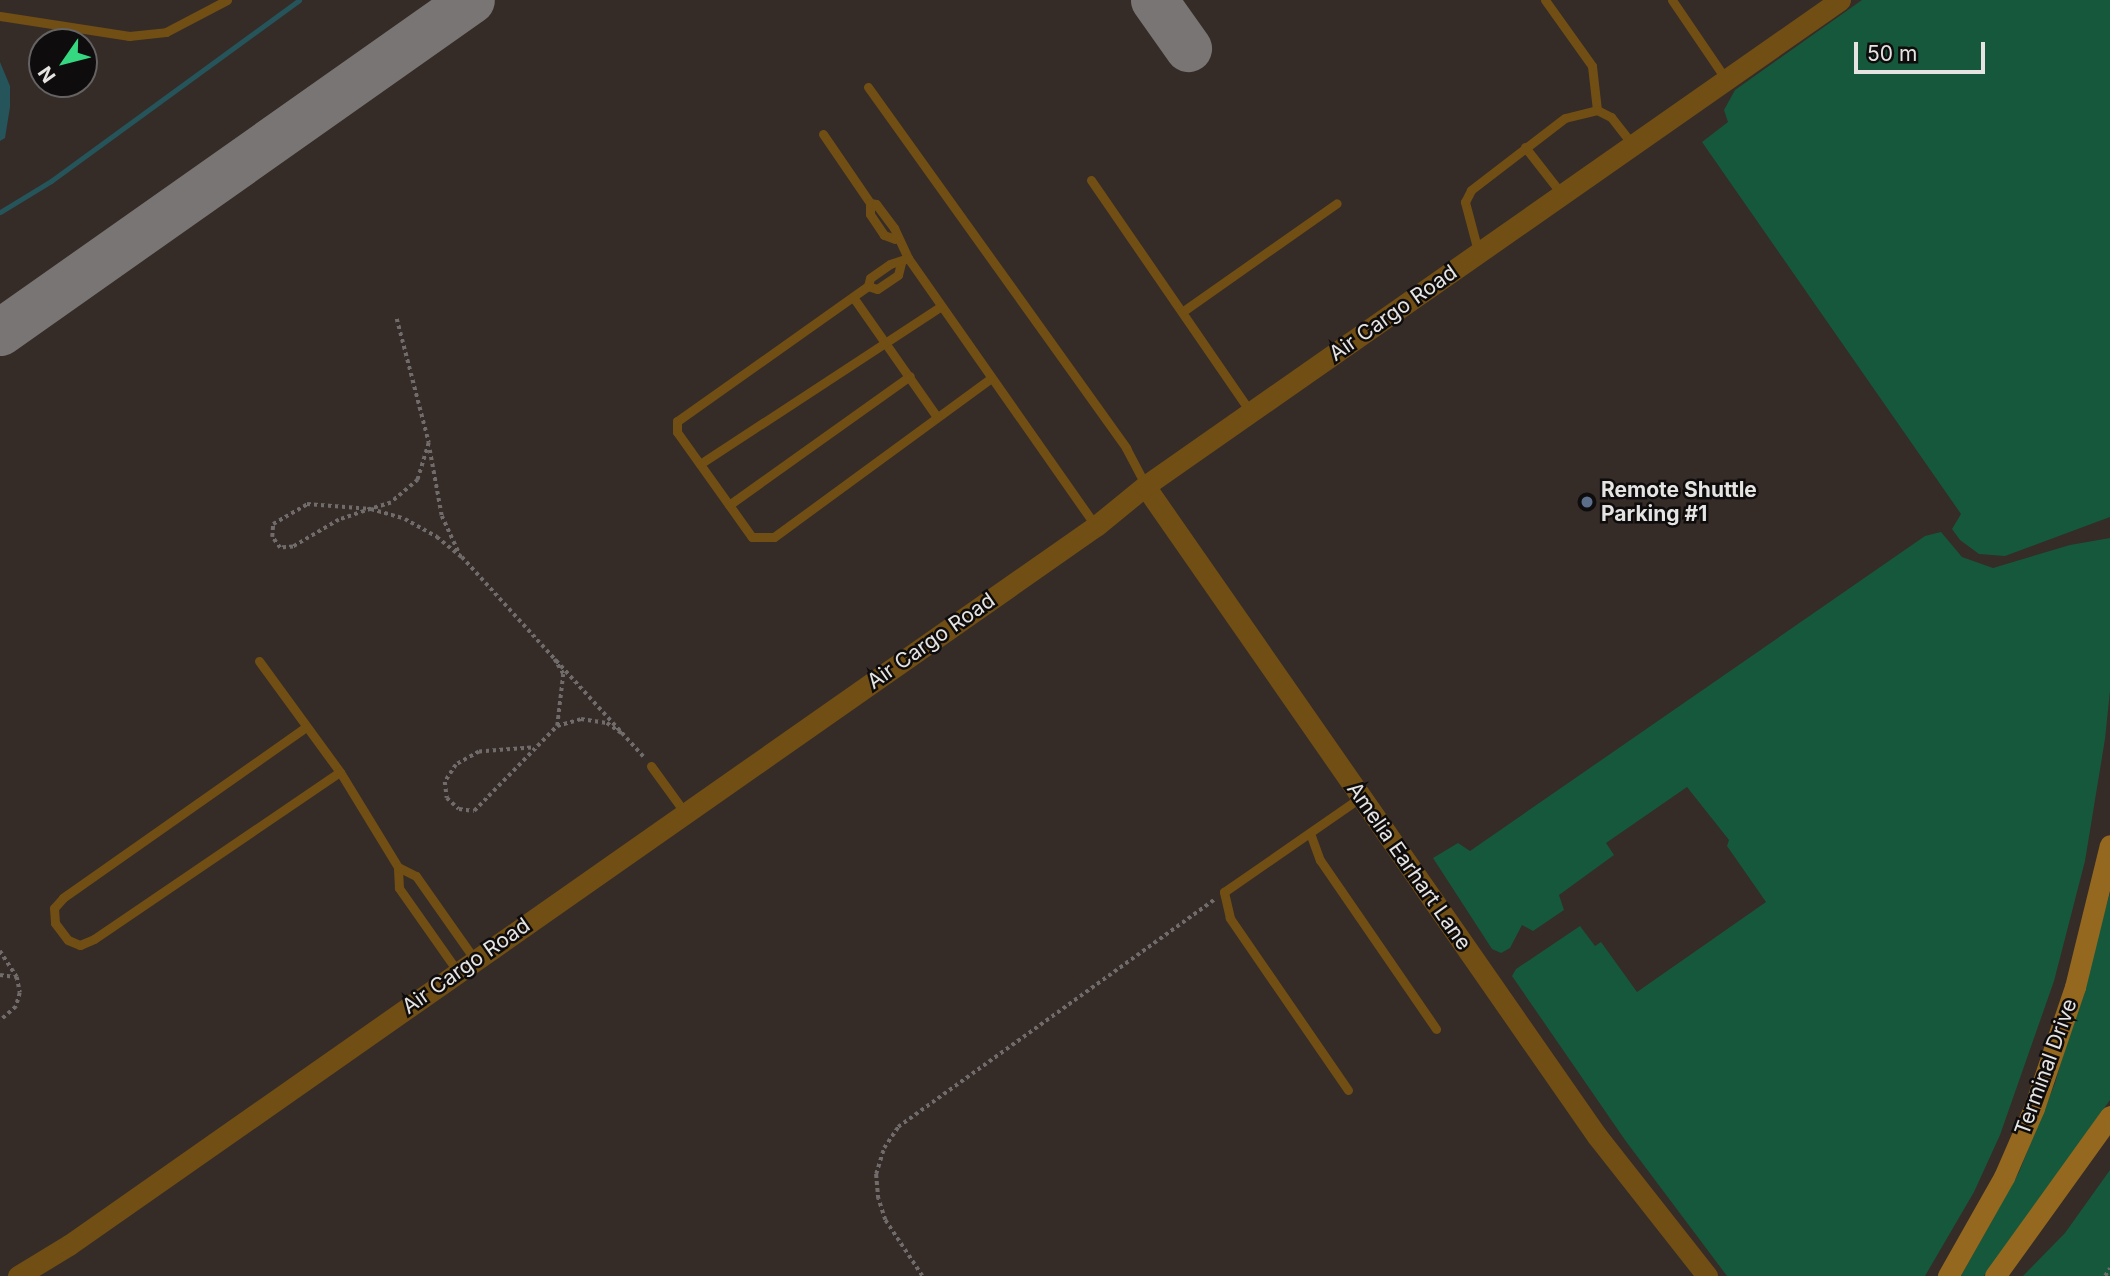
<!DOCTYPE html>
<style>
body{margin:0}
#map{position:relative;width:2110px;height:1276px;overflow:hidden;background:#272221;font-family:Inter,sans-serif}
div>[style]{position:absolute}
[style*='--x']{left:calc(var(--x)*1px);top:calc(var(--y)*1px);width:calc(var(--w)*1px);rotate:calc(var(--a)*1deg)}
.built>*{inset:0;background:#352b27}
.green>*{inset:0;background:#16583c}
.water>*{inset:0;background:#25545b}
.stream>*{height:5px;margin:-2.5px;padding:0 2.5px;transform-origin:2.5px;border-radius:2.5px;background:#25545b}
.taxiway>*{height:47px;margin:-23.5px;padding:0 23.5px;transform-origin:23.5px;border-radius:23.5px;background:#787574}
.path>*{height:3.5px;margin-top:-1.75px;transform-origin:0;background:repeating-linear-gradient(90deg,#706c6b 0 3.5px,transparent 0 7px)}
.service>*{height:9px;margin:-4.5px;padding:0 4.5px;transform-origin:4.5px;border-radius:4.5px;background:#714e13}
.tertiary>*{height:21px;margin:-10.5px;padding:0 10.5px;transform-origin:10.5px;border-radius:10.5px;background:#714e13}
.secondary>*{height:21px;margin:-10.5px;padding:0 10.5px;transform-origin:10.5px;border-radius:10.5px;background:#94681e}
.dots>*{width:19px;height:19px;translate:-50% -50%;box-sizing:border-box;border:4px solid #0e0c0c;border-radius:50%}
span{translate:-50% -50%;white-space:nowrap;text-align:center;line-height:1.15;-webkit-text-stroke:5px #0e0c0c;paint-order:stroke}
.street-label{font-size:21px;color:#e6e4e2}
.poi-label{font-size:21px;color:#e6e4e2;font-weight:700}
.left{translate:0 -50%;text-align:left}
.north{position:absolute;left:28px;top:28px;width:70px;height:70px;box-sizing:border-box;background:#0e0c0c;border:2px solid #646262;border-radius:50%;rotate:235deg;font-size:19px;font-weight:700;line-height:28px;text-align:center;color:#e6e4e2}
.north::after{content:'';display:block;margin:auto;width:24px;height:32px;background:#35d881;clip-path:polygon(50% 0,100% 100%,50% 72%,0 100%)}
.scale{position:absolute;left:1854px;top:42px;width:131px;height:32px;box-sizing:border-box;border:4px solid #e6e4e2;border-top:0;padding-left:9px;font-size:21px;line-height:24px;white-space:nowrap;color:#e6e4e2;-webkit-text-stroke:5px #0e0c0c;paint-order:stroke}
</style>
<div id="map">
<div class="built">
<i style="clip-path:polygon(evenodd,0 0,2110px 0,2110px 1276px,0 1276px,0 0,42px 42px,84px 42px,84px 84px,42px 84px,42px 42px)"></i>
</div>
<div class="green">
<i style="clip-path:polygon(1862px 0,2110px 0,2110px 517px,2005px 556px,1979px 554px,1960px 540px,1952px 529px,1961px 514px,1702px 142px,1728px 122px,1724px 110px,1735px 90px)"></i>
<i style="clip-path:polygon(1941px 532px,1962px 557px,1993px 568px,2070px 545px,2110px 538px,2110px 691px,2105px 739px,2085px 861px,2054px 981px,2000px 1135px,1974px 1192px,1925px 1276px,1727px 1276px,1625px 1140px,1512px 976px,1516px 969px,1580px 926px,1595px 946px,1601px 942px,1637px 992px,1766px 902px,1727px 846px,1729px 840px,1687px 787px,1606px 843px,1614px 855px,1559px 895px,1564px 910px,1533px 931px,1522px 925px,1510px 948px,1501px 953px,1492px 949px,1433px 858px,1458px 843px,1470px 851px,1925px 536px)"></i>
<i style="clip-path:polygon(2110px 893px,2110px 1100px,1984px 1276px,1961px 1276px,2019px 1172px,2055px 1083px)"></i>
<i style="clip-path:polygon(2110px 1170px,2110px 1276px,2023px 1276px,2065px 1233px)"></i>
</div>
<div class="water">
<i style="clip-path:polygon(0 62px,10px 86px,10px 107px,5px 138px,0 141px)"></i>
</div>
<div class="stream">
<i style="--x:0;--y:212;--w:60;--a:-31.3"></i>
<i style="--x:51;--y:181;--w:307;--a:-36.1"></i>
</div>
<div class="taxiway">
<i style="--x:1154;--y:0;--w:59;--a:54.7"></i>
<i style="--x:0;--y:332;--w:576;--a:-35.18"></i>
</div>
<div class="path">
<i style="--x:397;--y:319;--w:128;--a:75.5"></i>
<i style="--x:429;--y:443;--w:39;--a:107"></i>
<i style="--x:418;--y:480;--w:35;--a:140"></i>
<i style="--x:391;--y:503;--w:21;--a:163"></i>
<i style="--x:371;--y:509;--w:34;--a:161"></i>
<i style="--x:339;--y:520;--w:53;--a:149.6"></i>
<i style="--x:293;--y:547;--w:13;--a:176"></i>
<i style="--x:280;--y:548;--w:14;--a:-126"></i>
<i style="--x:272;--y:537;--w:13;--a:-86"></i>
<i style="--x:273;--y:524;--w:39;--a:-30"></i>
<i style="--x:307;--y:504;--w:64;--a:4.5"></i>
<i style="--x:371;--y:509;--w:35;--a:16"></i>
<i style="--x:405;--y:519;--w:37;--a:29"></i>
<i style="--x:437;--y:537;--w:32;--a:39"></i>
<i style="--x:462;--y:557;--w:272;--a:47.7"></i>
<i style="--x:430;--y:450;--w:67;--a:79.7"></i>
<i style="--x:442;--y:516;--w:41;--a:65.3"></i>
<i style="--x:557;--y:726;--w:25;--a:-16"></i>
<i style="--x:581;--y:719;--w:26;--a:9"></i>
<i style="--x:607;--y:723;--w:19;--a:35"></i>
<i style="--x:531;--y:748;--w:52;--a:175.6"></i>
<i style="--x:479;--y:752;--w:26;--a:151"></i>
<i style="--x:456;--y:765;--w:20;--a:123"></i>
<i style="--x:445;--y:782;--w:16;--a:83"></i>
<i style="--x:447;--y:798;--w:16;--a:43"></i>
<i style="--x:459;--y:809;--w:15;--a:8"></i>
<i style="--x:474;--y:811;--w:119;--a:-45.7"></i>
<i style="--x:557;--y:726;--w:52;--a:-83.4"></i>
<i style="--x:563;--y:674;--w:17;--a:-121"></i>
<i style="--x:0;--y:951;--w:31;--a:57"></i>
<i style="--x:17;--y:977;--w:16;--a:79"></i>
<i style="--x:20;--y:993;--w:15;--a:106"></i>
<i style="--x:16;--y:1007;--w:21;--a:139"></i>
<i style="--x:0;--y:975;--w:15;--a:8"></i>
<i style="--x:922;--y:1276;--w:67;--a:-123.5"></i>
<i style="--x:885;--y:1220;--w:22;--a:-108"></i>
<i style="--x:878;--y:1199;--w:25;--a:-95"></i>
<i style="--x:876;--y:1174;--w:27;--a:-73"></i>
<i style="--x:884;--y:1148;--w:25;--a:-56"></i>
<i style="--x:898;--y:1127;--w:389;--a:-35.7"></i>
<i style="--x:2105;--y:1276;--w:9;--a:-58"></i>
</div>
<div class="service">
<i style="--x:1545;--y:0;--w:81;--a:54.5"></i>
<i style="--x:1592;--y:66;--w:44;--a:83.5"></i>
<i style="--x:1597;--y:110;--w:16;--a:27"></i>
<i style="--x:1611;--y:117;--w:36;--a:52"></i>
<i style="--x:1672;--y:0;--w:94;--a:55.8"></i>
<i style="--x:0;--y:16;--w:131;--a:8.8"></i>
<i style="--x:129;--y:36;--w:37;--a:-6"></i>
<i style="--x:166;--y:32;--w:69;--a:-27.7"></i>
<i style="--x:868;--y:87;--w:444;--a:54.4"></i>
<i style="--x:1126;--y:448;--w:41;--a:62.2"></i>
<i style="--x:823;--y:134;--w:83;--a:55.7"></i>
<i style="--x:1525;--y:147;--w:58;--a:52"></i>
<i style="--x:1091;--y:180;--w:280;--a:55.5"></i>
<i style="--x:895;--y:239;--w:12;--a:-160"></i>
<i style="--x:884;--y:235;--w:25;--a:-124"></i>
<i style="--x:870;--y:214;--w:11;--a:-90"></i>
<i style="--x:870;--y:203;--w:6;--a:9"></i>
<i style="--x:876;--y:204;--w:30;--a:53"></i>
<i style="--x:894;--y:228;--w:33;--a:65"></i>
<i style="--x:908;--y:258;--w:326;--a:55"></i>
<i style="--x:1478;--y:251;--w:51;--a:-104.9"></i>
<i style="--x:1465;--y:202;--w:13;--a:-63"></i>
<i style="--x:1471;--y:190;--w:118;--a:-37.5"></i>
<i style="--x:1565;--y:118;--w:33;--a:-14"></i>
<i style="--x:901;--y:263;--w:12;--a:104"></i>
<i style="--x:898;--y:275;--w:25;--a:146"></i>
<i style="--x:877;--y:289;--w:9;--a:-162"></i>
<i style="--x:868;--y:286;--w:8;--a:-76"></i>
<i style="--x:870;--y:278;--w:24;--a:-35"></i>
<i style="--x:890;--y:264;--w:19;--a:-18"></i>
<i style="--x:868;--y:286;--w:234;--a:144.7"></i>
<i style="--x:677;--y:421;--w:11;--a:90"></i>
<i style="--x:677;--y:432;--w:129;--a:54.5"></i>
<i style="--x:752;--y:537;--w:22;--a:0"></i>
<i style="--x:774;--y:537;--w:269;--a:-36.2"></i>
<i style="--x:853;--y:297;--w:146;--a:55"></i>
<i style="--x:1182;--y:312;--w:189;--a:-35.1"></i>
<i style="--x:700;--y:464;--w:288;--a:-33.2"></i>
<i style="--x:729;--y:505;--w:222;--a:-35.5"></i>
<i style="--x:259;--y:661;--w:137;--a:53.9"></i>
<i style="--x:340;--y:772;--w:111;--a:58.6"></i>
<i style="--x:306;--y:727;--w:297;--a:144.9"></i>
<i style="--x:63;--y:898;--w:13;--a:132"></i>
<i style="--x:54;--y:908;--w:15;--a:86"></i>
<i style="--x:55;--y:923;--w:21;--a:53"></i>
<i style="--x:68;--y:940;--w:13;--a:23"></i>
<i style="--x:80;--y:945;--w:15;--a:-23"></i>
<i style="--x:94;--y:939;--w:297;--a:-34.2"></i>
<i style="--x:651;--y:766;--w:58;--a:54.1"></i>
<i style="--x:1310;--y:833;--w:29;--a:70"></i>
<i style="--x:1320;--y:860;--w:205;--a:55.5"></i>
<i style="--x:458;--y:972;--w:103;--a:-125.1"></i>
<i style="--x:399;--y:888;--w:21;--a:-93"></i>
<i style="--x:398;--y:867;--w:20;--a:27"></i>
<i style="--x:416;--y:876;--w:103;--a:54.9"></i>
<i style="--x:1348;--y:1090;--w:209;--a:-124.5"></i>
<i style="--x:1230;--y:918;--w:27;--a:-103"></i>
<i style="--x:1224;--y:892;--w:165;--a:-34.7"></i>
</div>
<div class="tertiary">
<i style="--x:1145;--y:486;--w:792;--a:55.19"></i>
<i style="--x:1597;--y:1136;--w:178;--a:51.8"></i>
<i style="--x:18;--y:1276;--w:60;--a:-31.3"></i>
<i style="--x:69;--y:1245;--w:1254;--a:-35"></i>
<i style="--x:1096;--y:526;--w:63;--a:-39.2"></i>
<i style="--x:1145;--y:486;--w:848;--a:-34.96"></i>
</div>
<div class="secondary">
<i style="--x:1948;--y:1276;--w:114;--a:-60.5"></i>
<i style="--x:2004;--y:1177;--w:75;--a:-66.5"></i>
<i style="--x:2034;--y:1108;--w:128;--a:-71.3"></i>
<i style="--x:2075;--y:987;--w:146;--a:-76.2"></i>
<i style="--x:1995;--y:1276;--w:197;--a:-54.3"></i>
</div>
<div class="dots">
<i style="left:1587px;top:502px;background:#5c6f8a"></i>
</div>
<div class="street-label">
<span style="left:1393px;top:313px;rotate:-35deg">Air Cargo Road</span>
<span style="left:931px;top:641px;rotate:-35deg">Air Cargo Road</span>
<span style="left:1409px;top:866px;rotate:55deg">Amelia Earhart Lane</span>
<span style="left:466px;top:966px;rotate:-35deg">Air Cargo Road</span>
<span style="left:2046px;top:1067px;rotate:-70deg">Terminal Drive</span>
</div>
<div class="poi-label">
<span class="left" style="left:1601px;top:502px">Remote Shuttle<br>Parking #1</span>
</div>
<div class="north">N</div>
<div class="scale">50 m</div>
</div>
